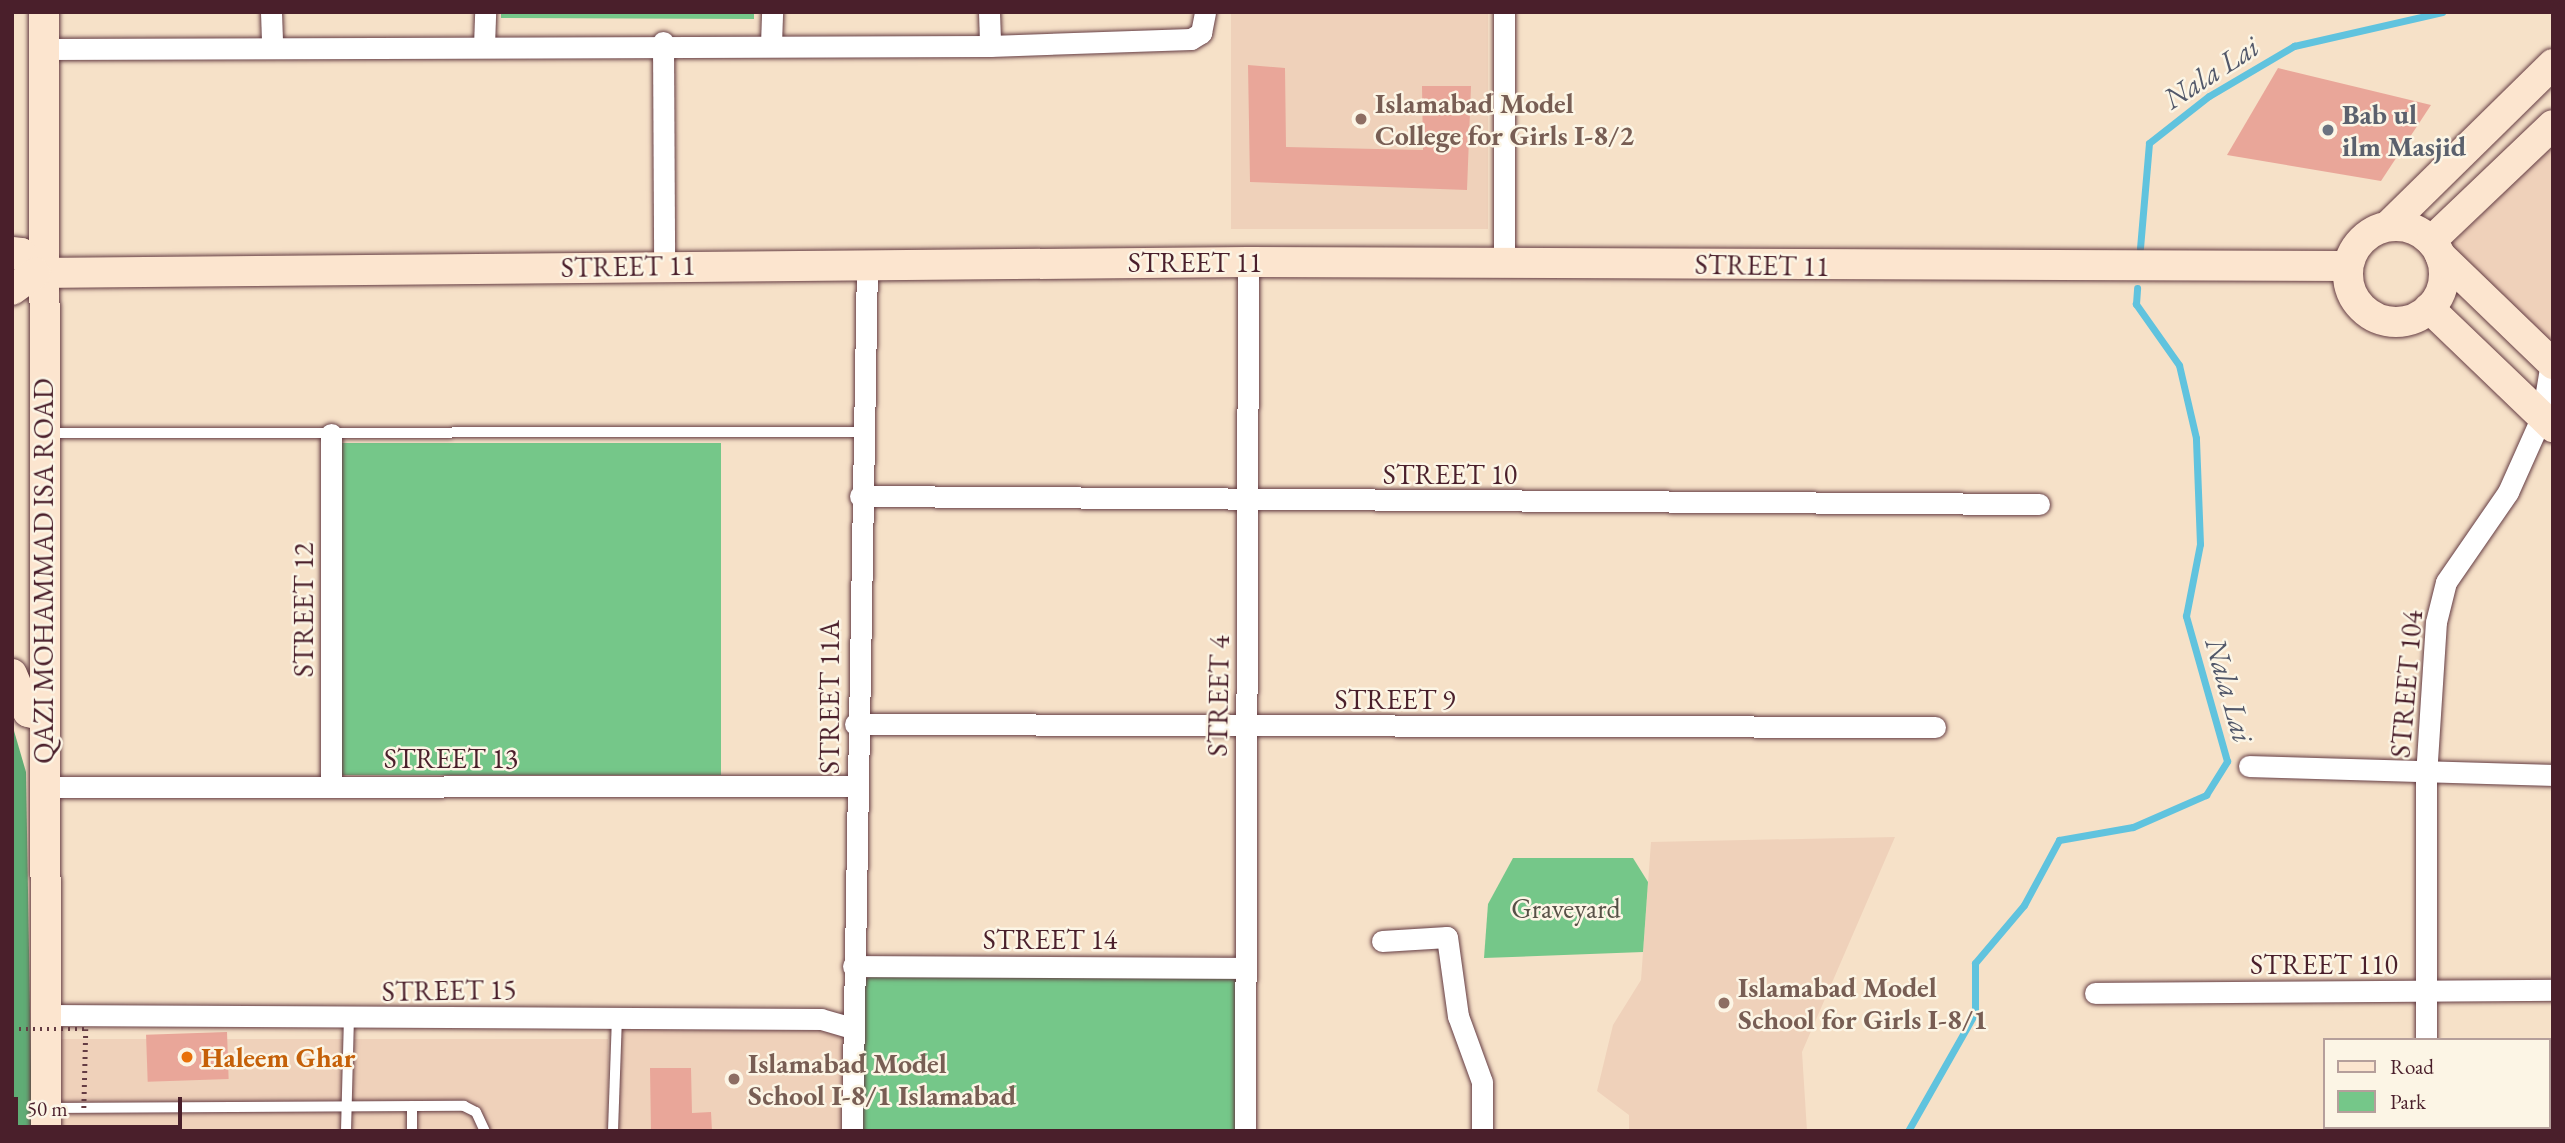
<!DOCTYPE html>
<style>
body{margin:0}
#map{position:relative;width:2565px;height:1143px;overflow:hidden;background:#f6e1c8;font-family:"EB Garamond",serif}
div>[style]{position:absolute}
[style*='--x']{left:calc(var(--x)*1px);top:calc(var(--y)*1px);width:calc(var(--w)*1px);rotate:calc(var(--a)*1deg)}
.built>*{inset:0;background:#efd1ba;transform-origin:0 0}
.green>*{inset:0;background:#75c789;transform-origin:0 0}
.forest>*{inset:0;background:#60ac75}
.stream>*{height:7px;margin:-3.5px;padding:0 3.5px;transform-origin:3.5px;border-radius:3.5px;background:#60c3de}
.building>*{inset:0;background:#e9a699;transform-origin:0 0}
.roads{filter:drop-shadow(0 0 2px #643c43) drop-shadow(0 0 2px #643c43)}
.lane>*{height:10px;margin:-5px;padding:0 5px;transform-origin:5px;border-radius:5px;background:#fff}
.street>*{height:21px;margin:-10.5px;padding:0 10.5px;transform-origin:10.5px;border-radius:10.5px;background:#fff}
.secondary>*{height:30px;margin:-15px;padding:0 15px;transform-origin:15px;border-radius:15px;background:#fce5cf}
.secondary>.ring{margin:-15px;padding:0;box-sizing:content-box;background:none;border:30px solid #fce5cf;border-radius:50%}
.path-bridge>*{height:4.5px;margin-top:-2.25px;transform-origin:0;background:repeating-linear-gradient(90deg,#643c43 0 2px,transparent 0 7px)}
.dots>*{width:19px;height:19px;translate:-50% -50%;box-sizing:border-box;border:4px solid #fcf5e5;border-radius:50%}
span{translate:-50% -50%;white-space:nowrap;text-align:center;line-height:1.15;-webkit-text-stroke:5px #fcf5e5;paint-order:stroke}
.education-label{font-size:28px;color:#785e54;font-weight:700}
.left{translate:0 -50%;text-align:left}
.worship-label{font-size:28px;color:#5b616d;font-weight:700}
.street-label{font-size:28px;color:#4a1f2b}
.park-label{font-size:28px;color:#575147}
.food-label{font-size:28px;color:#c56008;font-weight:700}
.water-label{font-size:30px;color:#52586a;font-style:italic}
.frame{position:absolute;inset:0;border:14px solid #4a1f2b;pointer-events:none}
.legend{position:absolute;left:2323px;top:1038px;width:228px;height:91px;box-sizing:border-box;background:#fcf5e5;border:2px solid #b59f9b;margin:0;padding:9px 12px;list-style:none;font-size:21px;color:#4a1f2b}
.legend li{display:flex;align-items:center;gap:14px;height:35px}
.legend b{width:35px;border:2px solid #b59f9b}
.scale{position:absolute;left:14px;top:1097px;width:168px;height:32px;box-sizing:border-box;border:4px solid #4a1f2b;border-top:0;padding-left:9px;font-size:21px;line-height:24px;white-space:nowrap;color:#4a1f2b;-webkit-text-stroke:5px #fcf5e5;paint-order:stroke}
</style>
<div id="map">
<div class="built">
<i style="left:1231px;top:12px;width:257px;height:217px"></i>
<i style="clip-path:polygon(2553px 145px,2553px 364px,2440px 255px)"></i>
<i style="clip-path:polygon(1895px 837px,1802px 1052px,1807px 1131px,1629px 1131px,1629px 1115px,1597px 1091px,1613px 1025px,1641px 980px,1651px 842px)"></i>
<i style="left:617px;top:1016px;width:235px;height:115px;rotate:3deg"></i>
<i style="left:59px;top:1039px;width:549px;height:92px"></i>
</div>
<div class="green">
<i style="clip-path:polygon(501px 12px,754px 12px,754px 19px,501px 18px)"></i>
<i style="left:341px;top:443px;width:380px;height:332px"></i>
<i style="clip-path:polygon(1513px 858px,1633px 858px,1648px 882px,1643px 952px,1484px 958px,1488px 904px)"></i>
<i style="left:853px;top:966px;width:393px;height:165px"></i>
</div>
<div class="forest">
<i style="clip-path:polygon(12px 724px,26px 772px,32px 1131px,12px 1131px)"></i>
</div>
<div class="stream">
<i style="--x:2140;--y:248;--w:105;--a:-85.1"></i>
<i style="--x:2149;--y:143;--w:76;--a:-38.1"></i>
<i style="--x:2209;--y:96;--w:99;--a:-30.5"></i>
<i style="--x:2294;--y:46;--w:152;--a:-12.9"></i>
<i style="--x:1908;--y:1131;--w:136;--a:-60.4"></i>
<i style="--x:1975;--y:1013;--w:50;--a:-90"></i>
<i style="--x:1975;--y:963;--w:76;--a:-49.8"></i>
<i style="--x:2024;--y:905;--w:74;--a:-61.7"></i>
<i style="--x:2059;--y:840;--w:75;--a:-10"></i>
<i style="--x:2133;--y:827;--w:80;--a:-23.7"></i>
<i style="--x:2206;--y:795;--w:40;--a:-58"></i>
<i style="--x:2227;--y:761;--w:151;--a:-105.8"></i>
<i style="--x:2186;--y:616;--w:73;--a:-79"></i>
<i style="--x:2200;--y:544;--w:106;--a:-92.2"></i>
<i style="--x:2196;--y:438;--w:75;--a:-103.1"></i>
<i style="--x:2179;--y:365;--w:75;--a:-125.2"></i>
<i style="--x:2136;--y:304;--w:16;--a:-86"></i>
</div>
<div class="building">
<i style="clip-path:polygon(1248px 65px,1285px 68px,1286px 147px,1423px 150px,1422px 86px,1471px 86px,1467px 190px,1250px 182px)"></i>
<i style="clip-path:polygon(2278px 68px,2431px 105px,2381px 181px,2227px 155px)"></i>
<i style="left:227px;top:1032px;width:47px;height:81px;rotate:88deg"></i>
<i style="clip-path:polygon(650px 1068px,691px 1068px,692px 1113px,711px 1112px,712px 1131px,651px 1131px)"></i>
</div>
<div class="roads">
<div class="lane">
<i style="--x:48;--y:433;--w:813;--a:-0.07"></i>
<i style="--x:47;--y:1108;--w:417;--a:-0.3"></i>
<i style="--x:464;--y:1106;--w:13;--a:27"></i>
<i style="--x:476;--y:1112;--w:21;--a:65"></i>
<i style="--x:346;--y:1131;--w:112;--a:-88.5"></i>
<i style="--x:412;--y:1131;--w:25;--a:-90"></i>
<i style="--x:613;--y:1131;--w:115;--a:-88"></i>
</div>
<div class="street">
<i style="--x:271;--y:12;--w:35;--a:88"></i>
<i style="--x:989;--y:12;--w:34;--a:88"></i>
<i style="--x:663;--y:42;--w:223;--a:89.7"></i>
<i style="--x:771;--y:44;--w:32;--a:-88"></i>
<i style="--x:484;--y:46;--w:34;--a:-88"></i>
<i style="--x:43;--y:49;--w:947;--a:-0.18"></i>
<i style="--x:990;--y:46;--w:201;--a:-2"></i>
<i style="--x:1191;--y:39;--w:12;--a:-31"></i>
<i style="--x:1201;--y:33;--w:21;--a:-79"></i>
<i style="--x:1504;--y:262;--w:250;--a:-90"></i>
<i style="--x:860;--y:496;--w:1179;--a:0.39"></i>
<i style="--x:855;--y:724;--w:1080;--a:0.16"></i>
<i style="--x:2249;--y:766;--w:304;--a:1.7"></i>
<i style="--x:331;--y:786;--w:352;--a:-90"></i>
<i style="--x:45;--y:787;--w:812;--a:-0.07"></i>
<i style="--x:1382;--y:941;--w:65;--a:-3.5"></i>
<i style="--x:1447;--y:937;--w:80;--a:82.1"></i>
<i style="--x:1458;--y:1016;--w:70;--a:70"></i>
<i style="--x:1482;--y:1082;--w:49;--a:90"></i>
<i style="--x:853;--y:966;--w:393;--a:0.3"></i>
<i style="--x:2095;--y:993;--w:458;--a:-0.4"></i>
<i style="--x:46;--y:1015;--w:775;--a:0.3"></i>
<i style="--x:821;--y:1019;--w:32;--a:16"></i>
<i style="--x:2426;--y:1040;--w:264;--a:-90"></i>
<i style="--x:2426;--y:776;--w:154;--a:-86.3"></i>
<i style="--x:2436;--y:622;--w:41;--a:-76"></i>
<i style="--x:2446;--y:582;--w:109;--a:-55.4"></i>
<i style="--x:2508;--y:492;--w:83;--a:-65.9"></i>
<i style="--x:2542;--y:416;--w:55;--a:-80.5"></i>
<i style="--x:2427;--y:1127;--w:4;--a:90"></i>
<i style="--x:852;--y:1131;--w:867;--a:-89.01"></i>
<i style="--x:1245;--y:1131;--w:869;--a:-89.8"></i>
</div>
<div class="secondary">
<i style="--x:44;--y:12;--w:1119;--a:89.9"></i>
<i style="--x:2388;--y:226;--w:231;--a:-44.5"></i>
<i class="ring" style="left:2348px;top:226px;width:66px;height:66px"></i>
<i style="--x:2431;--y:241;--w:168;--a:-43.6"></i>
<i style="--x:12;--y:252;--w:9;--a:6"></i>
<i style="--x:21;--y:253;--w:24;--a:55"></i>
<i style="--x:2440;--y:255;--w:157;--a:44"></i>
<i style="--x:35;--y:273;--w:1213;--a:-0.52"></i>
<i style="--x:1248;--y:262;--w:1100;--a:0.21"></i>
<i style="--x:12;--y:290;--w:29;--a:-36"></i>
<i style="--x:2429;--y:308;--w:172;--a:43.8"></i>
<i style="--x:12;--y:674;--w:41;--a:67.2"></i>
<i style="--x:28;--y:712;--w:16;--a:14"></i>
</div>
</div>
<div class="path-bridge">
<i style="--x:12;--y:1029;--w:74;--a:0"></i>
<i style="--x:86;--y:1029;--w:83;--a:91.4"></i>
</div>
<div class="dots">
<i style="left:1361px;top:119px;background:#8d6e63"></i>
<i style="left:2328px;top:130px;background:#6b7280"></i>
<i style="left:1724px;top:1003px;background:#8d6e63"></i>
<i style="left:187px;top:1057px;background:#e8710a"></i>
<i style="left:734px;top:1079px;background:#8d6e63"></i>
</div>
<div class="education-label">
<span class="left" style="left:1375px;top:119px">Islamabad Model<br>College for Girls I-8/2</span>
<span class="left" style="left:1738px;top:1003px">Islamabad Model<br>School for Girls I-8/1</span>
<span class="left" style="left:748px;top:1079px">Islamabad Model<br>School I-8/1 Islamabad</span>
</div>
<div class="worship-label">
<span class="left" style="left:2342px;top:130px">Bab ul<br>ilm Masjid</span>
</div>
<div class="street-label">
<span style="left:1195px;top:262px">STREET 11</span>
<span style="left:1762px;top:265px;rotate:1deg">STREET 11</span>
<span style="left:628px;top:266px;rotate:-1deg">STREET 11</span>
<span style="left:1450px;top:474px">STREET 10</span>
<span style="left:43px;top:571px;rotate:-90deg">QAZI MOHAMMAD ISA ROAD</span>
<span style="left:303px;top:610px;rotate:-90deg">STREET 12</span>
<span style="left:2406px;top:684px;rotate:-85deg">STREET 104</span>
<span style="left:1218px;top:696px;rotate:-89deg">STREET 4</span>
<span style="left:829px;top:697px;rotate:-90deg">STREET 11A</span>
<span style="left:1395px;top:699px">STREET 9</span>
<span style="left:451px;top:758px">STREET 13</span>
<span style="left:1050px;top:939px">STREET 14</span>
<span style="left:2324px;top:964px">STREET 110</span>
<span style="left:449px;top:990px;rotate:-1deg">STREET 15</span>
</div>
<div class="park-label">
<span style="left:1566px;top:908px">Graveyard</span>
</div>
<div class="food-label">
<span class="left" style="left:201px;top:1057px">Haleem Ghar</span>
</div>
<div class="water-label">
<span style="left:2211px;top:73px;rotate:-33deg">Nala Lai</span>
<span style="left:2229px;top:690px;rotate:74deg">Nala Lai</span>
</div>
<div class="frame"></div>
<ul class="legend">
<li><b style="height:9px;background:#fce5cf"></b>Road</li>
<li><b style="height:19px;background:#75c789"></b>Park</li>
</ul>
<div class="scale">50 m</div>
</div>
